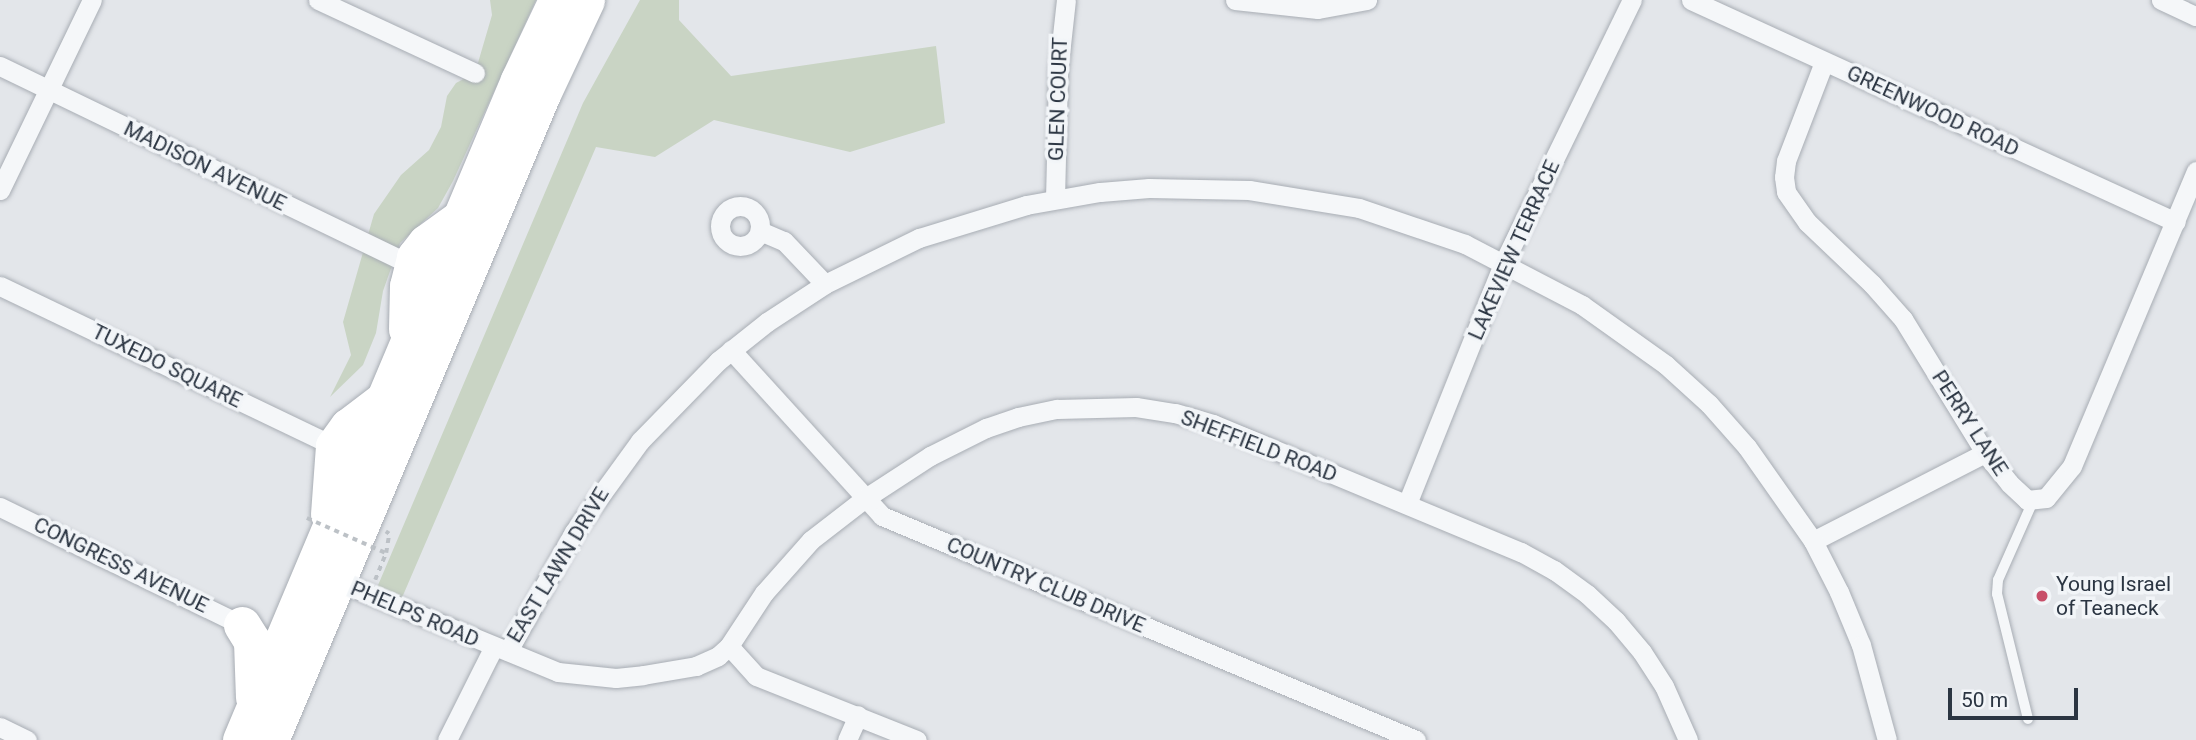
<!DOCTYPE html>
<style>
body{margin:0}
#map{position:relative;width:2196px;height:740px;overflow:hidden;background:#e3e6ea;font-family:Roboto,sans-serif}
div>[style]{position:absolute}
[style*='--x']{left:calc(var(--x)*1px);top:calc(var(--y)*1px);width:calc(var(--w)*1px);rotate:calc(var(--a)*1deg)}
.green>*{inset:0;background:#c9d4c4}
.path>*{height:3.5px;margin-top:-1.75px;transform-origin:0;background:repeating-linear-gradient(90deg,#bcc1c6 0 5px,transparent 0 10px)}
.roads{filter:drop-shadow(0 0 2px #a8adb4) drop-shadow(0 0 2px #a8adb4)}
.lane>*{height:10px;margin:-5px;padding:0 5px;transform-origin:5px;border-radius:5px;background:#f5f7f9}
.street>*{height:19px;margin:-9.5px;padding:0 9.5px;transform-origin:9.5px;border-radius:9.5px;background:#f5f7f9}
.street>.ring{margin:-9.5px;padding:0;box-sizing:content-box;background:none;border:19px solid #f5f7f9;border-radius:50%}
.highway>*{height:37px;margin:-18.5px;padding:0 18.5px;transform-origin:18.5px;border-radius:18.5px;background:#fff}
.path-bridge>*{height:3.5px;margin-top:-1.75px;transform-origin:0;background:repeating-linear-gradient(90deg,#bcc1c6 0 5px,transparent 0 10px)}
.dots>*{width:19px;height:19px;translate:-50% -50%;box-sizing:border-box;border:4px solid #f2f5f8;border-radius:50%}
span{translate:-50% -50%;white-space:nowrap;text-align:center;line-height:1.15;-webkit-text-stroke:7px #f2f5f8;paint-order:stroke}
.street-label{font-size:21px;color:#2b3542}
.poi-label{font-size:21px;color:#2b3542}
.left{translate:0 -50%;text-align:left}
.scale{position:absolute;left:1948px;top:688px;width:130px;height:32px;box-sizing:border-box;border:4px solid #2b3542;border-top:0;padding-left:9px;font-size:21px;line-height:24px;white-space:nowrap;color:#2b3542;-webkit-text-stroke:5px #f2f5f8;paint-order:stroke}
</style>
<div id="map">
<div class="green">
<i style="clip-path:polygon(490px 0,536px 0,453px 181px,438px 208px,400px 243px,383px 291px,376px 333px,363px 365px,330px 397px,351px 355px,343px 322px,374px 214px,401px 175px,429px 150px,441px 127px,447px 96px,456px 83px,475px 73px,492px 15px)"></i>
<i style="clip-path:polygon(640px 0,679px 0,679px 20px,731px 76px,936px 46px,945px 123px,850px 152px,714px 120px,655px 157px,596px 147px,398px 607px,373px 597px,583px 103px)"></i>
</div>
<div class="path">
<i style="--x:375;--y:580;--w:29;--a:-68"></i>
<i style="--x:386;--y:553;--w:19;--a:-81"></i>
<i style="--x:389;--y:534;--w:4;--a:-146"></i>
</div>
<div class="roads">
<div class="lane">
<i style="--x:2028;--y:719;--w:129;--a:-103.9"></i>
<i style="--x:1997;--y:594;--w:14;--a:-86"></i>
<i style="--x:1998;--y:580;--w:86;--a:-66.1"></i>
</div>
<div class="street">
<i style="--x:318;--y:0;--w:173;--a:24.9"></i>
<i style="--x:1235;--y:0;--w:83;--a:6.2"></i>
<i style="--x:1318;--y:9;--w:50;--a:-10.4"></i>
<i style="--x:1691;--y:0;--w:533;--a:24.6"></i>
<i style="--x:2161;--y:0;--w:38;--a:25"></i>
<i style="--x:1824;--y:62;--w:106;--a:111"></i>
<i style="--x:1786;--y:161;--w:16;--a:97"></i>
<i style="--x:1784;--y:177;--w:15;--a:82"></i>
<i style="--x:1786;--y:192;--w:37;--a:55"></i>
<i style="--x:1807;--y:222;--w:90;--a:43.6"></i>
<i style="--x:1872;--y:284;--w:47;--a:48.5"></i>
<i style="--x:1903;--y:319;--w:157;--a:58.5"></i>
<i style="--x:1985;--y:453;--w:38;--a:51"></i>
<i style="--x:2009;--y:483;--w:25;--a:43"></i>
<i style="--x:2027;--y:500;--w:19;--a:-6"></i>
<i style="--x:2046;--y:498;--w:41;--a:-50.9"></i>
<i style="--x:2072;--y:466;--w:320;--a:-67.2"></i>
<i style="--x:0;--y:66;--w:457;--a:25.8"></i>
<i style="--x:0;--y:190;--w:211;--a:-64.2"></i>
<i style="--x:1055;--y:199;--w:127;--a:-88.6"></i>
<i style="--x:1058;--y:72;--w:72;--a:-83.7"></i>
<i class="ring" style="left:720px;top:206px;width:21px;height:21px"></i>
<i style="--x:760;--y:231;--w:26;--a:23"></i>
<i style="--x:784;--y:241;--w:59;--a:46.4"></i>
<i style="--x:0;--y:286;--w:370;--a:25.6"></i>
<i style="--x:731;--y:350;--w:224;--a:47.7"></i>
<i style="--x:882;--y:516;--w:579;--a:22.76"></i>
<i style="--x:1407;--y:504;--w:261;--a:-68.2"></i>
<i style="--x:1504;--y:262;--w:292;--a:-64"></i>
<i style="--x:0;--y:507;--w:269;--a:26"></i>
<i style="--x:1813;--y:541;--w:193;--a:-27.1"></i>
<i style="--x:337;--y:581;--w:239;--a:22.4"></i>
<i style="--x:558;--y:672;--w:58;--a:5.9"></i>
<i style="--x:616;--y:678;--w:27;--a:-6"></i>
<i style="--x:643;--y:675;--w:54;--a:-9.6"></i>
<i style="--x:696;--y:666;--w:24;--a:-24"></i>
<i style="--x:718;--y:656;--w:15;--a:-42"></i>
<i style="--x:729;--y:646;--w:40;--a:48"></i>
<i style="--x:756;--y:676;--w:173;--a:21.7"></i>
<i style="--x:729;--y:646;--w:64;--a:-56.6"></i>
<i style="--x:764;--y:593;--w:71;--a:-48.4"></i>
<i style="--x:811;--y:540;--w:67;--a:-37.7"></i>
<i style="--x:864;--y:499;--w:79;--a:-33.1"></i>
<i style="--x:930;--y:456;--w:63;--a:-26.6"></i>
<i style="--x:986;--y:428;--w:34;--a:-19"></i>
<i style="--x:1018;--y:417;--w:40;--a:-12"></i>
<i style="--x:1057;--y:409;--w:79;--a:-1.5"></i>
<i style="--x:1136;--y:407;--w:39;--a:9"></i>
<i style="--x:1175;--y:413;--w:40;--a:16"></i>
<i style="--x:1213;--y:424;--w:334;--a:22.6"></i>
<i style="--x:1521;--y:552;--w:38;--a:29"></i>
<i style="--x:1554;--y:570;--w:41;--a:36"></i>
<i style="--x:1587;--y:594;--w:40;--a:43"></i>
<i style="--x:1616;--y:621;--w:40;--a:50"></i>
<i style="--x:1642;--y:652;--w:40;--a:57.1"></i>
<i style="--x:1664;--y:686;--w:59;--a:66"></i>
<i style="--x:508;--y:651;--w:136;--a:-61"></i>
<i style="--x:574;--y:532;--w:112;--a:-54"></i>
<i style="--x:640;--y:441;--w:112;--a:-45.7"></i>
<i style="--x:718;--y:361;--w:63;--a:-38.5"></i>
<i style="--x:767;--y:322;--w:69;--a:-33.2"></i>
<i style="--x:825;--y:284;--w:105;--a:-26.1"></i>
<i style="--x:919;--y:238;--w:112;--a:-17.1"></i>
<i style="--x:1026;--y:205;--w:75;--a:-10"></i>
<i style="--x:1100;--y:192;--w:49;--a:-4.7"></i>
<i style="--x:1149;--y:188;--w:100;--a:1.1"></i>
<i style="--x:1249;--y:190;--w:111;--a:9.3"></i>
<i style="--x:1359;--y:208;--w:112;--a:18.8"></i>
<i style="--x:1465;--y:244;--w:132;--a:27.5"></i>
<i style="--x:1582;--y:305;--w:103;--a:35.5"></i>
<i style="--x:1666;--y:365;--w:58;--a:42.2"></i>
<i style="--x:1709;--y:404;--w:57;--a:48.5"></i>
<i style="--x:1747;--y:447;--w:115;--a:54.9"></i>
<i style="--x:1813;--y:541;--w:57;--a:63"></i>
<i style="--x:1839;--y:592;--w:57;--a:67.5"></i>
<i style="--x:1861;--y:645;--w:98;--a:74.7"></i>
<i style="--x:0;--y:727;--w:30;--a:26"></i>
<i style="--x:447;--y:740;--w:103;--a:-63.4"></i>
<i style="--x:847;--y:740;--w:27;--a:-66"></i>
</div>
<div class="highway">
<i style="--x:407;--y:329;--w:43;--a:-88.7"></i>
<i style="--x:408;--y:286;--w:30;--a:-76"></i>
<i style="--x:415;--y:257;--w:18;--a:-52"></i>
<i style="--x:426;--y:243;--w:41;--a:-36"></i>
<i style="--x:329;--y:514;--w:68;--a:-85.8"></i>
<i style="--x:334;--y:446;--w:24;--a:-54"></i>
<i style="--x:348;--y:427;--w:43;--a:-37.4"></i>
<i style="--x:242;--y:625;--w:19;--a:58"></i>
<i style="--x:252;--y:641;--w:56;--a:88"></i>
<i style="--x:241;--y:740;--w:716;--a:-67.16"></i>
<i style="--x:519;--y:80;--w:89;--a:-64.6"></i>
<i style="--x:270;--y:740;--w:701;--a:-67.17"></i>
<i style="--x:542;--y:94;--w:104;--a:-64.9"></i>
</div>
</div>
<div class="path-bridge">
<i style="--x:307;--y:518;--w:86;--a:23.9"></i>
</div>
<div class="dots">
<i style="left:2042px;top:596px;background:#c84f69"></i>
</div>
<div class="street-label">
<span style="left:1058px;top:99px;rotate:-88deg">GLEN COURT</span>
<span style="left:1933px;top:111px;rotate:25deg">GREENWOOD ROAD</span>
<span style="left:205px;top:166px;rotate:26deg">MADISON AVENUE</span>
<span style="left:1514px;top:250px;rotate:-66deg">LAKEVIEW TERRACE</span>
<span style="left:167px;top:366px;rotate:26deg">TUXEDO SQUARE</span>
<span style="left:1970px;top:423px;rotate:57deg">PERRY LANE</span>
<span style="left:1259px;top:446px;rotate:21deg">SHEFFIELD ROAD</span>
<span style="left:121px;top:565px;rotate:26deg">CONGRESS AVENUE</span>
<span style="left:558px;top:565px;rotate:-59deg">EAST LAWN DRIVE</span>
<span style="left:1046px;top:585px;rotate:23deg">COUNTRY CLUB DRIVE</span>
<span style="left:415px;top:614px;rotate:23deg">PHELPS ROAD</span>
</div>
<div class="poi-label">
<span class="left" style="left:2056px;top:596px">Young Israel<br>of Teaneck</span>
</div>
<div class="scale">50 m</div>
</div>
